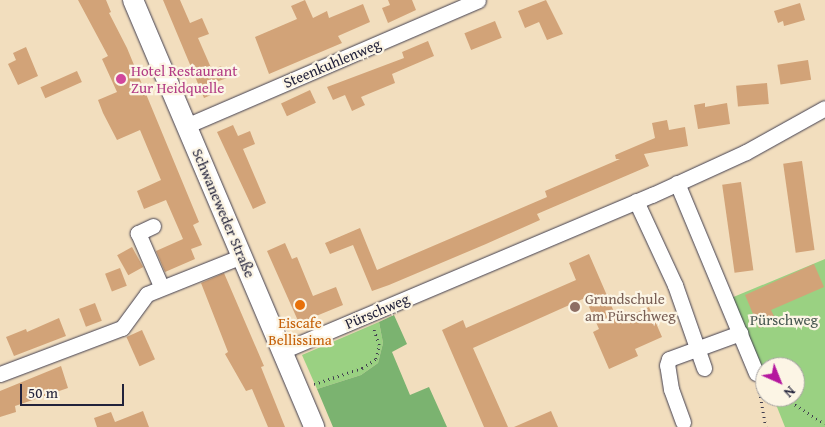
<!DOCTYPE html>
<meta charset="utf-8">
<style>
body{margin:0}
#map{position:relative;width:825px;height:427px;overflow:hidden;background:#f2debe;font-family:"Gentium Book Plus",serif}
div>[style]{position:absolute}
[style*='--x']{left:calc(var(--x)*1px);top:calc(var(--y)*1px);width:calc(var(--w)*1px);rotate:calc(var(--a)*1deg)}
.green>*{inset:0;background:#9ad182}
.forest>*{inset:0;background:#7bb370}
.building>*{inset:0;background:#d2a378;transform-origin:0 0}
.path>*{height:2.5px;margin-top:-1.25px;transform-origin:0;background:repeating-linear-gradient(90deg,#413e4f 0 1px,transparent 0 5px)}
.roads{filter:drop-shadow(0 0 1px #413e4f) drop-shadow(0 0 1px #413e4f)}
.minor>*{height:15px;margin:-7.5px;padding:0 7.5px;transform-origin:7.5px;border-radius:7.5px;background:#fff}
.major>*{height:20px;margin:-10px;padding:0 10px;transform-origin:10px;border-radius:10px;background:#fff}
.dots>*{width:14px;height:14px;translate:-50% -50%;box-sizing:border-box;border:2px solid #fcf5e5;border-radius:50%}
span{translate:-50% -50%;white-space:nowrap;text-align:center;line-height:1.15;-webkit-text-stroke:4.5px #fcf5e5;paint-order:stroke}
.street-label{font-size:15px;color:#22223b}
.hotel-label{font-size:15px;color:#b23c85}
.left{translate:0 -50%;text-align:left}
.education-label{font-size:15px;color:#785e54}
.park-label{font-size:15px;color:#465750}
.food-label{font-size:15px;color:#c56008}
.north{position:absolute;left:755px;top:357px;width:50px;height:50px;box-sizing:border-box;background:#fcf5e5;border:1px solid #a5a1a1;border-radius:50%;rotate:136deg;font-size:14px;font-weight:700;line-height:20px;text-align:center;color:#22223b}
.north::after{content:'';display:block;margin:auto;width:18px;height:22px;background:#b5179e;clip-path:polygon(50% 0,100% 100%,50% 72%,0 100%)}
.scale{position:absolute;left:20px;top:384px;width:104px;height:22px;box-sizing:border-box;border:2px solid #22223b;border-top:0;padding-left:6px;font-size:15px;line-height:18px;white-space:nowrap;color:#22223b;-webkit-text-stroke:4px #fcf5e5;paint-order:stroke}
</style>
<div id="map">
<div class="green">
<i style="clip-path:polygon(825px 259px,825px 427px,785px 427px,773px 397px,795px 397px,795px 367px,765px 367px,765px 379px,731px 298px)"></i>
<i style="clip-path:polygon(379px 322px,383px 343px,378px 363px,361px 375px,317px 389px,302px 355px)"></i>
</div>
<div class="forest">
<i style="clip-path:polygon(394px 315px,407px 344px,392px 352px,410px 395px,429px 387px,447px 427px,333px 427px,317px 389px,361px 375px,378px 363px,383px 343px,379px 322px)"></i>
</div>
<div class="building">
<i style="clip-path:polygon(78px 0,106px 0,111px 12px,109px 13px,127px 48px,199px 222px,193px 225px,202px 245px,191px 249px,195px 259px,165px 272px,156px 251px,183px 239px,166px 200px,144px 209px,137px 191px,161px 180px,140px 130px,117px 140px,103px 113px,98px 100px,117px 92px,102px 59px,108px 56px)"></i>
<i style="clip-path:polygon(163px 0,180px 0,190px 23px,202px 18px,209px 34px,198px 38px,212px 70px,221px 66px,227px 78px,216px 82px,220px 91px,204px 98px)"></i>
<i style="clip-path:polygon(305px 0,313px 18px,327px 11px,329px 18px,363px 4px,370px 22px,338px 36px,342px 43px,269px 74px,255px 37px,297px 19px,291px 6px)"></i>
<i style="clip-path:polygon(388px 0,412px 0,416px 10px,388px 23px,382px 8px,390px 5px)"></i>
<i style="clip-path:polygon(546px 0,563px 34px,547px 40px,539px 22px,525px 28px,518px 11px)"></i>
<i style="clip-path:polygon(800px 3px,805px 20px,784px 26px,783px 21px,778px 23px,774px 11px)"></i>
<i style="left:495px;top:21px;width:18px;height:33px;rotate:68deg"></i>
<i style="clip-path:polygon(428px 41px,434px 56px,392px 74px,395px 83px,361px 97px,365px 105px,352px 111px,345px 95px,333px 100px,327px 87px,404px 58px,402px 52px)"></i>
<i style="clip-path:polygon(26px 47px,38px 76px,18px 85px,8px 64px,16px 60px,13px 53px)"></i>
<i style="left:808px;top:60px;width:20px;height:31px;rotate:81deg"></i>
<i style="left:77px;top:71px;width:12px;height:40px;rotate:66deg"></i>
<i style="left:767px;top:83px;width:21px;height:31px;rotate:85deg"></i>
<i style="left:310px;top:90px;width:14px;height:32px;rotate:65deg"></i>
<i style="clip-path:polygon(705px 103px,705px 107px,727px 103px,730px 124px,698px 129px,694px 105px)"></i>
<i style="clip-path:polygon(667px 120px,669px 130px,685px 127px,688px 146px,644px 154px,649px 166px,537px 214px,540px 220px,486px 244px,389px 285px,372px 291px,353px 245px,330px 254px,325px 243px,360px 228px,377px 270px,547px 197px,545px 191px,620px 159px,616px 159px,615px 155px,655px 138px,652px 123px)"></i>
<i style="clip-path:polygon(233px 125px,238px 136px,250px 131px,255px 144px,243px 149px,266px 203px,253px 209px,217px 132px)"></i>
<i style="left:802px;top:161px;width:90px;height:19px;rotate:82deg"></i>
<i style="left:741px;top:182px;width:89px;height:19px;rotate:82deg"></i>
<i style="clip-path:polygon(285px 243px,292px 259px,297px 257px,313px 296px,336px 287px,343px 305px,299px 323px,267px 251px)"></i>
<i style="left:132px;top:247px;width:23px;height:17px;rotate:61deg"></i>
<i style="clip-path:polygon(589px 254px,618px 321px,649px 307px,662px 337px,635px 349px,638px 356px,609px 369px,593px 332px,599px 329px,585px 298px,473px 348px,508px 427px,484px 427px,442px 330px,463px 320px,466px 328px,576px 280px,569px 263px)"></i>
<i style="clip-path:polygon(814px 264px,824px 287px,771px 310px,776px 320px,759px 328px,745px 295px)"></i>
<i style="left:120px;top:268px;width:19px;height:16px;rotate:69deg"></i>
<i style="clip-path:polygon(224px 273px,264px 366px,261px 367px,285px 427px,268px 427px,252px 389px,246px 391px,225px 354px,228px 352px,201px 283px)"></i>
<i style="left:95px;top:303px;width:19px;height:17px;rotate:69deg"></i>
<i style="clip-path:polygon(59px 318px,66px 336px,14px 356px,6px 337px,26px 329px,27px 332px)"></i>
<i style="left:142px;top:330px;width:32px;height:17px;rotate:66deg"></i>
<i style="clip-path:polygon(61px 366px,68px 388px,15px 406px,16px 412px,0 417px,0 391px)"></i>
<i style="clip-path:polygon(143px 411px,149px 427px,97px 427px,94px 418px,111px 412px,115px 422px)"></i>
<i style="clip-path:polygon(551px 411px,558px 427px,514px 427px)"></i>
</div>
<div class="path">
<i style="--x:314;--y:384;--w:51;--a:-18.4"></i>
<i style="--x:362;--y:368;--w:17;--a:-33"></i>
<i style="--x:376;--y:359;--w:14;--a:-78"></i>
<i style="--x:379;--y:345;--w:18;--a:-109"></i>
<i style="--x:759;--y:387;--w:41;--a:80.1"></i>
<i style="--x:773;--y:397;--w:19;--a:16"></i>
<i style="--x:791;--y:402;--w:40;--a:32.9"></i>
</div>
<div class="roads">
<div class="minor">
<i style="--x:186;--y:126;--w:318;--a:-23.3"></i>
<i style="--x:677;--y:183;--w:206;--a:67.4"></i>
<i style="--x:636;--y:201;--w:93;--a:65.1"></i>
<i style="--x:675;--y:285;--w:88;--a:70.7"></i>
<i style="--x:153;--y:226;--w:17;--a:155"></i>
<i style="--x:138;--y:233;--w:58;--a:66.5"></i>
<i style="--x:282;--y:351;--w:402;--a:-22.9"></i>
<i style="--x:652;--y:195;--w:103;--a:-24.6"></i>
<i style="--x:746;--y:152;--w:90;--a:-29.1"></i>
<i style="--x:0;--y:374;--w:130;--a:-20.7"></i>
<i style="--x:122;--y:328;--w:42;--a:-53.7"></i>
<i style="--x:147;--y:294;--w:102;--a:-21.8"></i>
<i style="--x:683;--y:422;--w:35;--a:-110"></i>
<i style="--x:671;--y:389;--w:24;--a:-99"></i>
<i style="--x:667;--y:365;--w:6;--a:-72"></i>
<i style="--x:669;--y:359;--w:76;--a:-20.1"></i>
</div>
<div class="major">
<i style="--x:133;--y:0;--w:464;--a:67"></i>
</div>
</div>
<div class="dots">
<i style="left:121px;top:79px;background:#d1479c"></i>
<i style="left:300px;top:305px;background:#e8710a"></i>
<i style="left:575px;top:307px;background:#8d6e63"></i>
</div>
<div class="street-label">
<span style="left:332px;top:63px;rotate:-23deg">Steenkuhlenweg</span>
<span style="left:224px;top:213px;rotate:67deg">Schwaneweder Straße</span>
<span style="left:377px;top:311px;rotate:-23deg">Pürschweg</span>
</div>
<div class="hotel-label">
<span class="left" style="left:131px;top:79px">Hotel Restaurant<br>Zur Heidquelle</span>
</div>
<div class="education-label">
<span class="left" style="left:585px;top:307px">Grundschule<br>am Pürschweg</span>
</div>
<div class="park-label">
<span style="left:784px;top:320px">Pürschweg</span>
</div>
<div class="food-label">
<span style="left:300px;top:331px">Eiscafe<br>Bellissima</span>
</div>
<div class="north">N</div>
<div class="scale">50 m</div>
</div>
